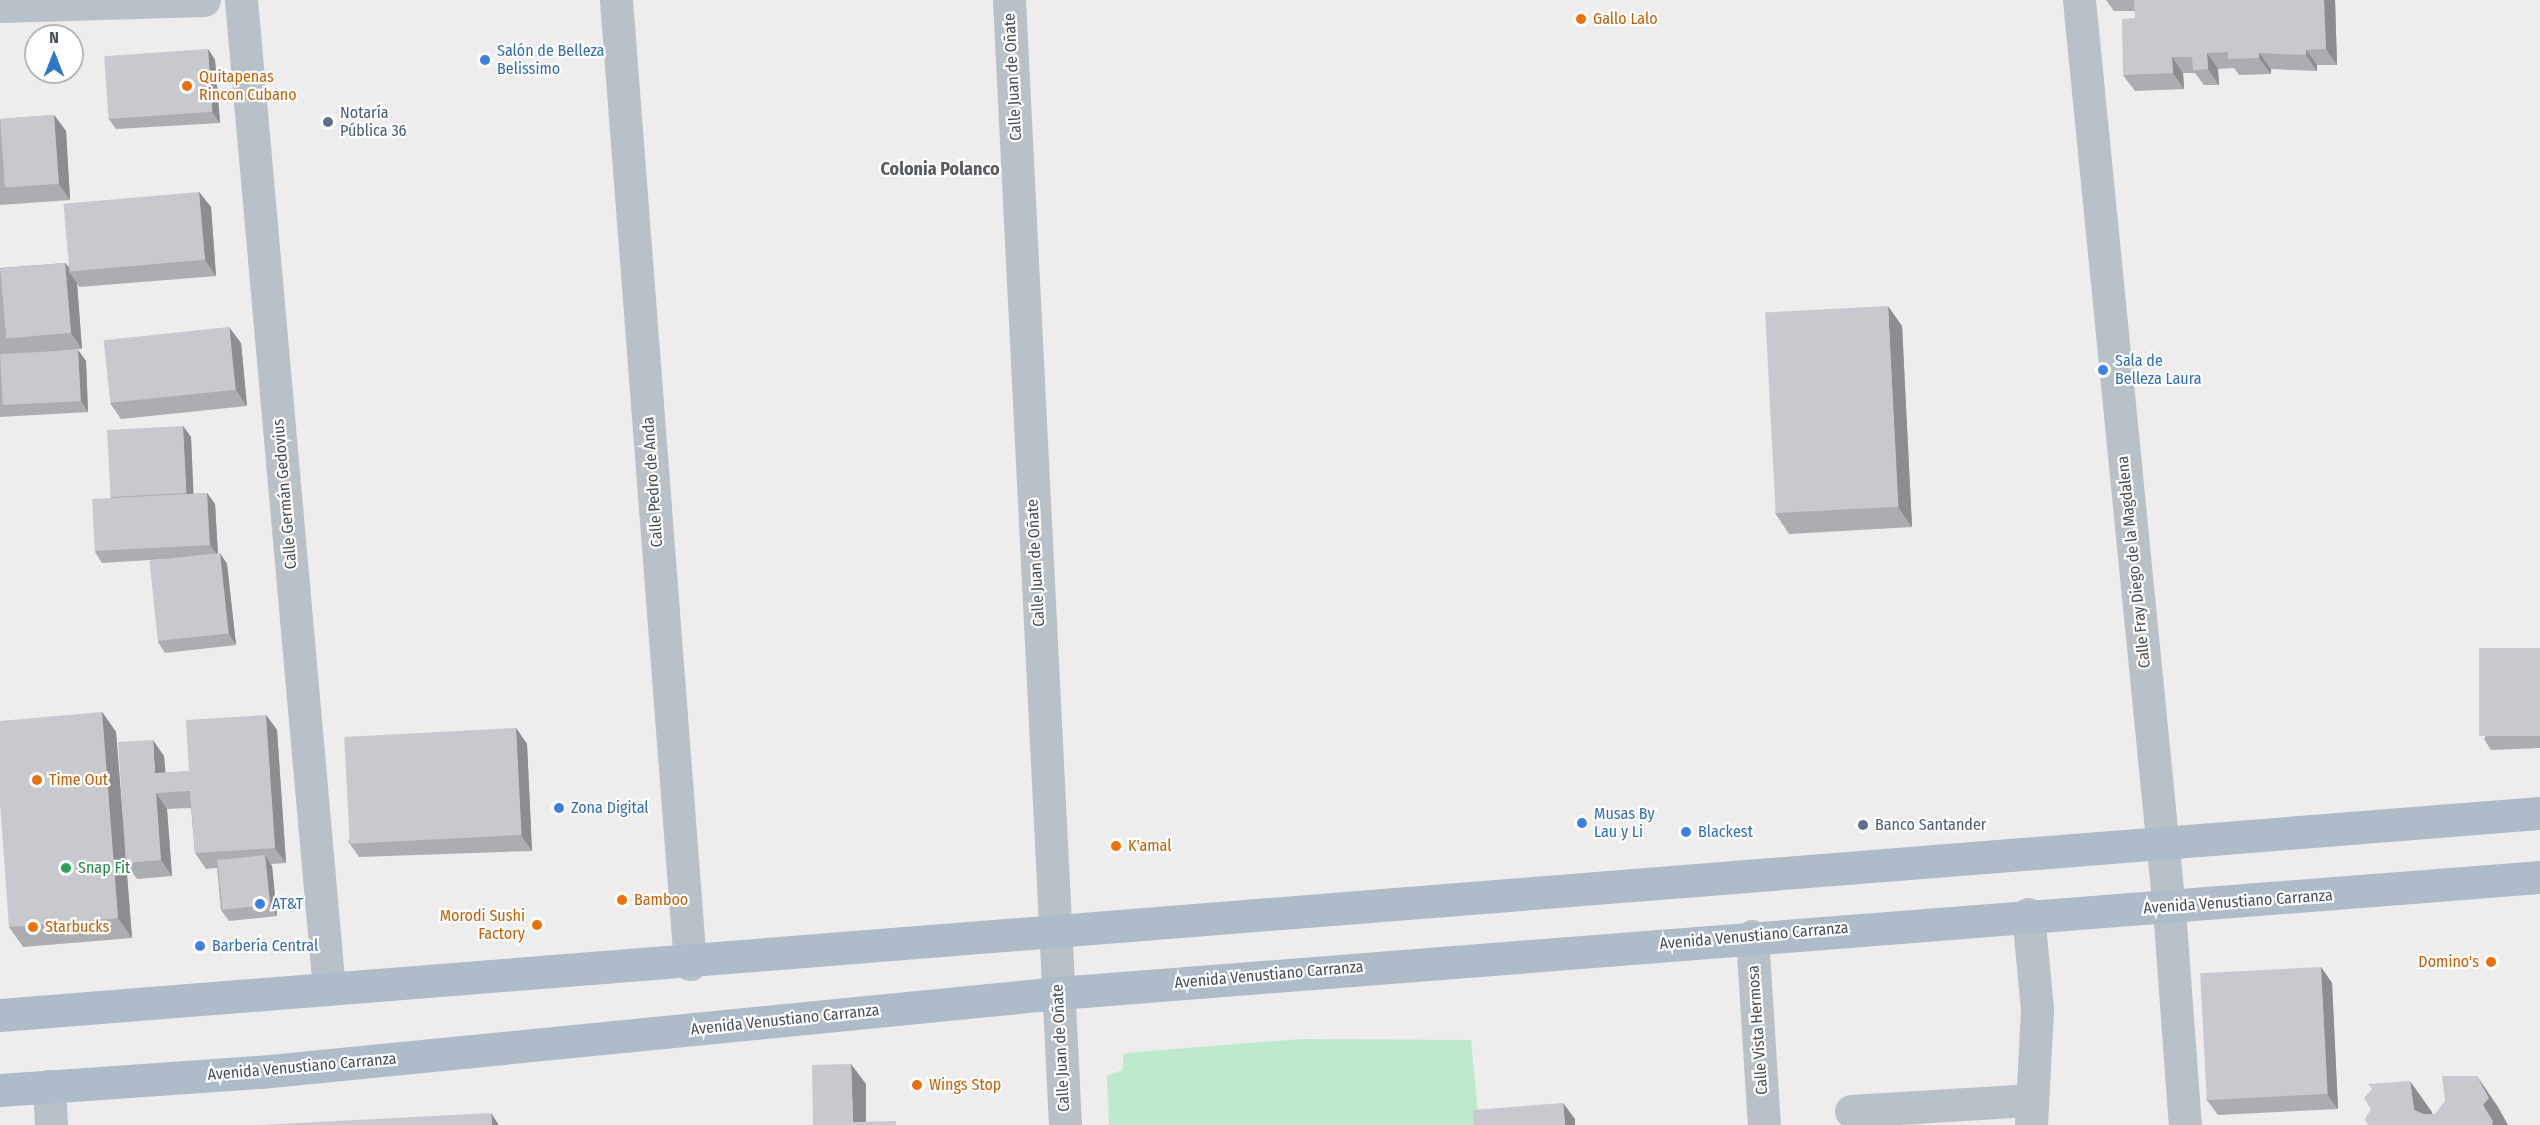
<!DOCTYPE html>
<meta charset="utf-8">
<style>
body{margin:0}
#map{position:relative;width:2540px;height:1125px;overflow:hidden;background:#eeecec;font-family:"Fira Sans Condensed",sans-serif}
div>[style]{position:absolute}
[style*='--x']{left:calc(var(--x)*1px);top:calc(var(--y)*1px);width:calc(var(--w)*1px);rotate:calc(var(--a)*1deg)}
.green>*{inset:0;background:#bde9cc}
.street>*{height:33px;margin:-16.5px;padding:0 16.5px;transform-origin:16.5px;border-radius:16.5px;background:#b8c1c7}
.primary>*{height:33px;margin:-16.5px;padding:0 16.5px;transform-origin:16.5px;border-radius:16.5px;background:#adbcc8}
.wall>*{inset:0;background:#abadb1}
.shaded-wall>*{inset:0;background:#8b8d90}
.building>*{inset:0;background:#c7c9ce;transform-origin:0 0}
.dots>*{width:16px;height:16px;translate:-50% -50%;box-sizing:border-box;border:3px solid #fff;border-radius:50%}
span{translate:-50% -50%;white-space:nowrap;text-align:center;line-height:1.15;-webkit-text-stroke:4.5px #fff;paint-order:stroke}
.food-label{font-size:16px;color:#c56008}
.left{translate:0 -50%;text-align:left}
.right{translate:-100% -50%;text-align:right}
.shop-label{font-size:16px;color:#366cbe}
.street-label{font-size:16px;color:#465057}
.service-label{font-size:16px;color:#4e5e75}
.leisure-label{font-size:16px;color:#27864d}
.neighbourhood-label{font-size:18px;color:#595c60;font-weight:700}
.north{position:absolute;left:24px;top:24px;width:60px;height:60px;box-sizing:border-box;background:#fff;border:2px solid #b5b9bc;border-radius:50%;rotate:0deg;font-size:16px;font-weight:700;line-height:24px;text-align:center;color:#465057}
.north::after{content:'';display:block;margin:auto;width:21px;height:27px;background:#2a78ca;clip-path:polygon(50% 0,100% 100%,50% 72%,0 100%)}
</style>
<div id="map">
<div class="green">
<i style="clip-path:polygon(1301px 1039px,1471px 1040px,1479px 1125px,1109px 1125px,1107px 1076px,1122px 1070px,1124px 1053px)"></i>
</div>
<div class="street">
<i style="--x:241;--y:0;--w:993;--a:84.92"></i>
<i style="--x:616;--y:0;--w:967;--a:85.61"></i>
<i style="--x:1009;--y:0;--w:1126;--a:87.15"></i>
<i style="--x:2079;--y:0;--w:913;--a:84.35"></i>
<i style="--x:2169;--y:909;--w:217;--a:85.8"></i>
<i style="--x:0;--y:6;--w:204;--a:-1.7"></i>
<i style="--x:2028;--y:914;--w:96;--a:84.6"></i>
<i style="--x:2037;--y:1010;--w:115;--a:93"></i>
<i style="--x:1752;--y:936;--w:189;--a:86.4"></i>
<i style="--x:49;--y:1086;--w:39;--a:87"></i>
<i style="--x:1851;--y:1111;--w:178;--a:-3.5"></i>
</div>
<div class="primary">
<i style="--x:0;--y:1015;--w:2548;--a:-4.55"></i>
<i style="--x:0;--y:1090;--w:261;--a:-4"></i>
<i style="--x:260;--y:1072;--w:802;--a:-5.65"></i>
<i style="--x:1058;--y:993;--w:1487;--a:-4.48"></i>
</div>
<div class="wall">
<i style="clip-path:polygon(2106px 0,2335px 0,2337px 65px,2317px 65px,2317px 71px,2271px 69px,2271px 74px,2239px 75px,2234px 68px,2218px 69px,2219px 85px,2204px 85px,2195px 73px,2183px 73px,2184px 89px,2135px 91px,2123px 75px,2135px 18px,2135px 11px,2114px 11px)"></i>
<i style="clip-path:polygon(208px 49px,215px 60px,220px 123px,116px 129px,108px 118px)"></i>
<i style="clip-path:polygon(54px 115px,66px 131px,70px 200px,0 205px,0 119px)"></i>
<i style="clip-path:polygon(199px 192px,211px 207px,216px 276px,79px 287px,77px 283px,82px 349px,46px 352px,78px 350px,86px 361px,88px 412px,0 417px,0 268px,65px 263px,68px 266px)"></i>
<i style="clip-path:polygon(1902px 326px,1912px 527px,1789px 534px,1775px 513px)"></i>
<i style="clip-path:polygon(241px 343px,247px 406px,121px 419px,110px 403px)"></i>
<i style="clip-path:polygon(183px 426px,191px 437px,193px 494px,207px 493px,215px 504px,218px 554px,220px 553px,227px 564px,236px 645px,165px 653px,158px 642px,166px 559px,102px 563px,95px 552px,112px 499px,110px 496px)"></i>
<i style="clip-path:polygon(2540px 648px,2540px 748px,2491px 750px,2484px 739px)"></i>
<i style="clip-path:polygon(102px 712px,116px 732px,123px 818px,164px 756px,165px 773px,189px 771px,266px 715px,277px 730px,286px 863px,271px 864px,272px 866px,277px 916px,229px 921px,221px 910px,217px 868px,206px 869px,195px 853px,191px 808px,167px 809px,172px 876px,137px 879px,126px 864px,132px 938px,23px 947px,9px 927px)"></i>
<i style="clip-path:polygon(516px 728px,527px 744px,532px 851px,359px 857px,348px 841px)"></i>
<i style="clip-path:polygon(2321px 967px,2332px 983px,2338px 1109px,2218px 1115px,2206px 1099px)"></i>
</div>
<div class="shaded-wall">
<i style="clip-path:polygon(2324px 0,2335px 0,2337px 65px,2326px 49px)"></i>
<i style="clip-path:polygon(208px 49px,215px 60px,220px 123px,212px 112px)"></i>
<i style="clip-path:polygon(2306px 50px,2317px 65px,2317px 71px,2306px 55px)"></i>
<i style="clip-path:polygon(2207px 53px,2218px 69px,2219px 85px,2208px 69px)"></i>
<i style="clip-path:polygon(2259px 53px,2271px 69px,2271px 74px,2259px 58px)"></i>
<i style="clip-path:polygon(2172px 57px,2183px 73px,2184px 89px,2173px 73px)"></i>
<i style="clip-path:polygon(54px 115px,66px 131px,70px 200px,59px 184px)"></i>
<i style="clip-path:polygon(199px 192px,211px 207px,216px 276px,205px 260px)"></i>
<i style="clip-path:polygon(65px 263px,71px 271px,68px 271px,77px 283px,82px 349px,71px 333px)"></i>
<i style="clip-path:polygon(1888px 306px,1902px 326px,1912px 527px,1898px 507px)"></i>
<i style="clip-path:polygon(229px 327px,241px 343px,247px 406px,236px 390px)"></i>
<i style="clip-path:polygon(78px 350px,86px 361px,88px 412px,81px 401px)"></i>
<i style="clip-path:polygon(183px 426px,191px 437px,194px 504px,186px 493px)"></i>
<i style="clip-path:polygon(207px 493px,215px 504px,218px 556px,210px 545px)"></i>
<i style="clip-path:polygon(220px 553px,227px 564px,236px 645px,229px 634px)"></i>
<i style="clip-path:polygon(102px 712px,116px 732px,132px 938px,118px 918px)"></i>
<i style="clip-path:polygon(266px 715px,277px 730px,286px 863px,275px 848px)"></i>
<i style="clip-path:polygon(516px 728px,527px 744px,532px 851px,521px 835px)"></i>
<i style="clip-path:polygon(153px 740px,164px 756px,167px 789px,155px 773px)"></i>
<i style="clip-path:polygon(156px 793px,167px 809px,172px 876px,161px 860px)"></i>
<i style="clip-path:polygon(265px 855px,272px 866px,277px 916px,270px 905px)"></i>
<i style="clip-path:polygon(2321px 967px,2332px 983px,2338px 1109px,2327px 1094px)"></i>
<i style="clip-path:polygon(851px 1064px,866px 1084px,866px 1125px,853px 1122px)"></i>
<i style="clip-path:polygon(2477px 1076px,2498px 1107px,2508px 1125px,2492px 1125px,2483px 1105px)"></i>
<i style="clip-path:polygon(2410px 1081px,2432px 1112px,2434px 1125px,2414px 1110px)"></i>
<i style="clip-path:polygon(1563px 1103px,1575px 1119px,1575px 1125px,1565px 1125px)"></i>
<i style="clip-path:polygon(491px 1113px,499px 1125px,492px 1125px)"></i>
</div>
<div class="building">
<i style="clip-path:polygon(2134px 0,2324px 0,2326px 49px,2306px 50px,2306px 55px,2259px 53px,2259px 58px,2228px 59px,2228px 52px,2207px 53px,2208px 69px,2193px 70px,2192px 57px,2172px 57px,2173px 73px,2123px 75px,2122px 19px,2135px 18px)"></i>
<i style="left:208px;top:49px;width:63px;height:104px;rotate:86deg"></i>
<i style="left:54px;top:115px;width:69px;height:54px;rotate:86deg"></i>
<i style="left:199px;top:192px;width:68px;height:136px;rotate:85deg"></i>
<i style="left:65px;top:263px;width:70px;height:65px;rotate:85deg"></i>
<i style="left:1888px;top:306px;width:201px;height:123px;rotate:87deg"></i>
<i style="left:229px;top:327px;width:63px;height:126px;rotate:84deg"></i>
<i style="left:78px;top:350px;width:51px;height:78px;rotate:87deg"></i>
<i style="left:183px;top:426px;width:67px;height:76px;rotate:87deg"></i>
<i style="left:207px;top:493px;width:52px;height:115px;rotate:87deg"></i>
<i style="left:220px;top:553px;width:81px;height:71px;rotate:84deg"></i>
<i style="left:2540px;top:648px;width:88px;height:61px;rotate:90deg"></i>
<i style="clip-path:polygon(102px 712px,118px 918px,9px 927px,0 803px,0 721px)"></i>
<i style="clip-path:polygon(266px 715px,275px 848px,195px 853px,190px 791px,156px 793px,161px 860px,126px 863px,118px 742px,153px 740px,155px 773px,189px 771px,186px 720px)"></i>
<i style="left:516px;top:728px;width:107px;height:172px;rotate:87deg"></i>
<i style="left:265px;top:855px;width:50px;height:48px;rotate:84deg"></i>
<i style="left:2321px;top:967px;width:127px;height:121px;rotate:87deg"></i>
<i style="clip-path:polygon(851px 1064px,853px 1122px,896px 1121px,896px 1125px,813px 1125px,812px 1065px)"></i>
<i style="clip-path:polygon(2442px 1076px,2477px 1076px,2489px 1098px,2483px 1105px,2493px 1121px,2492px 1125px,2368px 1125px,2365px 1119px,2371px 1109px,2364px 1098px,2372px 1089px,2368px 1084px,2410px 1081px,2414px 1110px,2424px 1114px,2435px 1114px,2445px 1101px)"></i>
<i style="clip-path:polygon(1563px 1103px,1565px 1125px,1474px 1125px,1473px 1110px)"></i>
<i style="clip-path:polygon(491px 1113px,492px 1125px,261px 1125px)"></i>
</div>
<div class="dots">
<i style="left:1581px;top:19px;background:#e8710a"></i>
<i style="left:485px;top:60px;background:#3f7fe0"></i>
<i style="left:187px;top:86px;background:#e8710a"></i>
<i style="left:328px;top:122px;background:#5c6f8a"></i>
<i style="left:2103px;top:370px;background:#3f7fe0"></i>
<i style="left:37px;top:780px;background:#e8710a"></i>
<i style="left:559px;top:808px;background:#3f7fe0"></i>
<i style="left:1582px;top:823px;background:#3f7fe0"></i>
<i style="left:1863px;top:825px;background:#5c6f8a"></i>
<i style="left:1686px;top:832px;background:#3f7fe0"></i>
<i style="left:1116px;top:846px;background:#e8710a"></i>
<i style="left:66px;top:868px;background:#2e9e5b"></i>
<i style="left:622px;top:900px;background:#e8710a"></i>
<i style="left:260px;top:904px;background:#3f7fe0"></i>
<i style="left:537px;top:925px;background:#e8710a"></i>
<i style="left:33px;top:927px;background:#e8710a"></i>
<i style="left:200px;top:946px;background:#3f7fe0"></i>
<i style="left:2491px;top:962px;background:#e8710a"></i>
<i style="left:917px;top:1085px;background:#e8710a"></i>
</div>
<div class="food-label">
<span class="left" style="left:1593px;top:19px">Gallo Lalo</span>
<span class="left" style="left:199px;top:86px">Quitapenas<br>Rincon Cubano</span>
<span class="left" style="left:49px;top:780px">Time Out</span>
<span class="left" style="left:1128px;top:846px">K'amal</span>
<span class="left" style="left:634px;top:900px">Bamboo</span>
<span class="right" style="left:525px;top:925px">Morodi Sushi<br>Factory</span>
<span class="left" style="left:45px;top:927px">Starbucks</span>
<span class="right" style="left:2479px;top:962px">Domino's</span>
<span class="left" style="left:929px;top:1085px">Wings Stop</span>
</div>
<div class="shop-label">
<span class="left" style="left:497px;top:60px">Salón de Belleza<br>Belissimo</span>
<span class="left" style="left:2115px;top:370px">Sala de<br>Belleza Laura</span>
<span class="left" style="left:571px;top:808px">Zona Digital</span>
<span class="left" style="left:1594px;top:823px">Musas By<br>Lau y Li</span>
<span class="left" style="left:1698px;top:832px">Blackest</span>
<span class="left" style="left:272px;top:904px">AT&amp;T</span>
<span class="left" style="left:212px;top:946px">Barbería Central</span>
</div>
<div class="street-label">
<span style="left:1013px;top:77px;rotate:-93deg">Calle Juan de Oñate</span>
<span style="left:653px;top:482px;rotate:-94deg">Calle Pedro de Anda</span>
<span style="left:285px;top:494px;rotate:-95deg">Calle Germán Gedovius</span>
<span style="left:2134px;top:562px;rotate:-96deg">Calle Fray Diego de la Magdalena</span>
<span style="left:1036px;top:563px;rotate:-93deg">Calle Juan de Oñate</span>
<span style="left:2238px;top:902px;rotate:-4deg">Avenida Venustiano Carranza</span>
<span style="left:1754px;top:936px;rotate:-5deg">Avenida Venustiano Carranza</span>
<span style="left:1269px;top:975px;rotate:-5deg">Avenida Venustiano Carranza</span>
<span style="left:785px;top:1020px;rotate:-6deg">Avenida Venustiano Carranza</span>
<span style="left:1758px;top:1030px;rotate:-94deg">Calle Vista Hermosa</span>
<span style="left:1061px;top:1048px;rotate:-93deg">Calle Juan de Oñate</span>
<span style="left:302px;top:1067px;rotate:-5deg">Avenida Venustiano Carranza</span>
</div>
<div class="service-label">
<span class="left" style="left:340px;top:122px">Notaría<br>Pública 36</span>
<span class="left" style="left:1875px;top:825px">Banco Santander</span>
</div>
<div class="leisure-label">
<span class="left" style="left:78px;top:868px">Snap Fit</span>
</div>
<div class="neighbourhood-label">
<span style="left:940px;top:169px">Colonia Polanco</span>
</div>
<div class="north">N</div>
</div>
